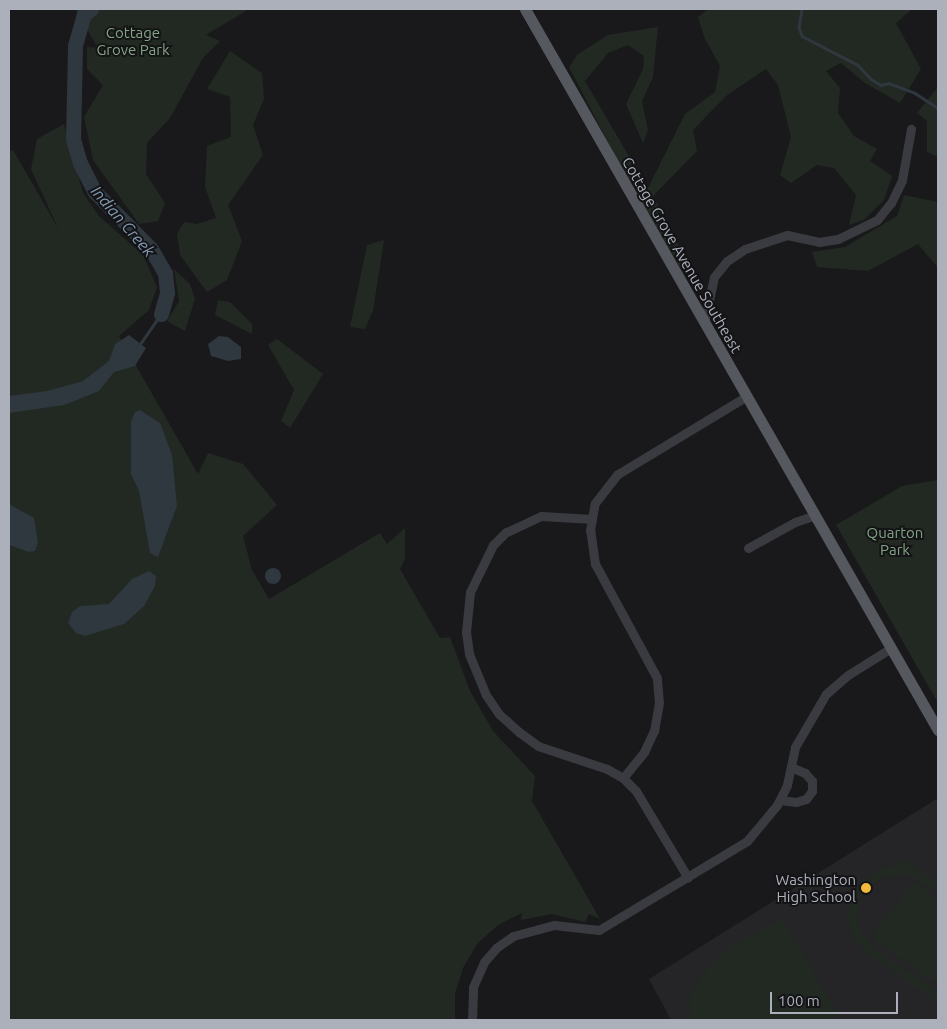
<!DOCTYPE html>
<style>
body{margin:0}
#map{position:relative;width:947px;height:1029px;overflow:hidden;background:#19191b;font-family:Ubuntu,sans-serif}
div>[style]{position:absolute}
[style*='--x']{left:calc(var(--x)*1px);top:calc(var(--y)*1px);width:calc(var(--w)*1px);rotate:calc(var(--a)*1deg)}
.built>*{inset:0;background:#252528}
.green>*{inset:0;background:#212922}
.water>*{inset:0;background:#2f373f}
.round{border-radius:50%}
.stream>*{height:2.5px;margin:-1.25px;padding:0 1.25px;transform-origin:1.25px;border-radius:1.25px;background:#2f373f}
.river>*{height:15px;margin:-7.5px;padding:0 7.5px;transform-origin:7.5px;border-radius:7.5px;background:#2f373f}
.minor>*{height:9px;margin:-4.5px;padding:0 4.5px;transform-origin:4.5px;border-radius:4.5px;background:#3a3b40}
.major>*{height:11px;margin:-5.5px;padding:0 5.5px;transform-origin:5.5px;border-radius:5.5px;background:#56585f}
.dots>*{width:14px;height:14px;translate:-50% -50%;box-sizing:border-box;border:2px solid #141416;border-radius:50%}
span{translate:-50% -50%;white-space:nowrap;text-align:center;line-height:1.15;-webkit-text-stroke:4px #141416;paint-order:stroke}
.park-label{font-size:15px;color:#83a586}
.street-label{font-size:15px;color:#abb0bb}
.poi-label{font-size:15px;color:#abb0bb}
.right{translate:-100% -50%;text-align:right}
.water-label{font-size:16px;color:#839cb5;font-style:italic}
.frame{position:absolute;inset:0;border:10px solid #abb0bb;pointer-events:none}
.scale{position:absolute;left:770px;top:992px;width:128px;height:22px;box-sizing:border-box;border:2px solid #abb0bb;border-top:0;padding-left:6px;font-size:15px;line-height:18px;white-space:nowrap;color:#abb0bb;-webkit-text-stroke:4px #141416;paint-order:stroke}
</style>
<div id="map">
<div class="built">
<i style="clip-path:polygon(938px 798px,938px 1020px,671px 1020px,649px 979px)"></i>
</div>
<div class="green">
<i style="clip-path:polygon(75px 9px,249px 9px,206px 35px,220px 41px,203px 58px,170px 118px,147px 143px,146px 174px,165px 203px,158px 221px,139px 224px,93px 160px,84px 117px,103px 85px,87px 69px,87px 47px,98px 48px)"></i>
<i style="clip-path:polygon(708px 9px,912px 9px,896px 23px,921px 69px,900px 103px,865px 83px,841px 63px,826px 71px,840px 88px,838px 113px,854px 136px,877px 149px,870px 161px,892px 176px,884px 200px,864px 220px,849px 225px,856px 195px,834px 168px,817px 165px,791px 183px,780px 175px,791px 137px,778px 85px,766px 69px,726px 96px,693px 130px,697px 151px,653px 196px,697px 281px,685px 275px,641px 202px,685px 114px,715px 92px,720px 66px,705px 39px,698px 17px)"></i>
<i style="clip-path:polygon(658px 27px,653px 77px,642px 101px,648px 130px,643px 143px,626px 104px,643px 69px,644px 56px,628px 45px,608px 53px,585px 81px,637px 170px,630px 185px,569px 67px,578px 54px,608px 35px)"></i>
<i style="clip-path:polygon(230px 51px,262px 73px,264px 99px,253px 125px,263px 155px,228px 205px,242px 241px,227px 280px,207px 292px,180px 255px,177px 234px,184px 222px,197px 224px,216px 218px,205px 187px,207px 146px,231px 137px,230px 97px,207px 89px)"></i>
<i style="clip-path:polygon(938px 87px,938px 157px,927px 152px,927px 121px,917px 113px)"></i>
<i style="clip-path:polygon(64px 124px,83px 193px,99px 216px,143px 255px,157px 287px,149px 310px,119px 336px,198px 474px,208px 453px,243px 464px,277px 505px,243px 536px,252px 570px,269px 599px,380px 533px,387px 544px,405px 528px,405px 559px,400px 569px,440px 638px,450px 637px,470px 691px,493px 731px,535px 776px,532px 801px,600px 919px,589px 914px,585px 922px,552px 914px,521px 920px,522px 913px,498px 925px,477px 944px,463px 968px,455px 994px,455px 1020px,9px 1020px,9px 152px,13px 150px,58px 228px,31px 169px,37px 139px)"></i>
<i style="clip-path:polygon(904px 195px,938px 202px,938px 268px,918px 244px,868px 271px,817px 267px,812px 252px,845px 247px,897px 216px)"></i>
<i style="clip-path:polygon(384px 240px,373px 311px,365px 329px,350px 327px,367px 245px)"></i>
<i style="clip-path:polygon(174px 269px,190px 284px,195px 299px,185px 331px,167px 321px,179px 301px)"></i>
<i style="clip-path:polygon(218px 300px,230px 302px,252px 324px,252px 334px,215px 315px)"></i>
<i style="clip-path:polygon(277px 339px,323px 374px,290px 428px,281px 421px,294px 390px,268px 345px)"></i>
<i style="clip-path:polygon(938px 480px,938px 703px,836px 525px,902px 486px)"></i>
<i style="clip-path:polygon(903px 859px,938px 884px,938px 894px,917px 879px,905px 875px,885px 876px,867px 888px,860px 899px,857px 919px,859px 929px,874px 948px,938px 992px,938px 1003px,864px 951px,855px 939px,848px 920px,850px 900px,860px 882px,878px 869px,898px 866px)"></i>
<i style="clip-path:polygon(913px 881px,938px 900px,938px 985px,872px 938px)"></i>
<i style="clip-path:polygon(782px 919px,842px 1020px,691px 1020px,689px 998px,700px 978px,731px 946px)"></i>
</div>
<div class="water">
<i style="clip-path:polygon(129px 335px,146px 348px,135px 366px,114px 372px,99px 391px,64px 405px,9px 413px,9px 396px,47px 391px,83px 381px,109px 361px,115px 344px)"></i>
<i style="clip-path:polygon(219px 336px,228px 337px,241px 347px,241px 359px,228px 361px,211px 356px,208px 344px)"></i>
<i style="clip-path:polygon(140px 410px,160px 423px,172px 455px,177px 506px,158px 557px,150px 553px,139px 491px,131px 474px,131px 421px,135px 412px)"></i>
<i style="clip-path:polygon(9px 504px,34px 518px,38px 542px,35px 551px,29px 552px,9px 545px)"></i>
<i class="round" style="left:265px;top:568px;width:16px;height:16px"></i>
<i style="clip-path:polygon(149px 571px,156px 576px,155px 586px,144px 606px,124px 624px,85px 636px,76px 633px,68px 623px,72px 612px,80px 606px,109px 604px,132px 579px)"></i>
</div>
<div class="stream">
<i style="--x:802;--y:9;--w:18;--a:99"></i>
<i style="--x:799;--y:27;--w:9;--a:72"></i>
<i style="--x:802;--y:36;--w:63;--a:27.4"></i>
<i style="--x:858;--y:65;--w:19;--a:47"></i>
<i style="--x:871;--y:79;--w:12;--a:31"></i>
<i style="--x:881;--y:85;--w:8;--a:-14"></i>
<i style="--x:889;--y:83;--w:28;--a:21"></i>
<i style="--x:915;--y:93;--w:27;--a:33"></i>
<i style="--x:140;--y:344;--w:37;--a:-55"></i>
</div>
<div class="river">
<i style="--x:91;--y:9;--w:9;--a:144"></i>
<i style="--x:84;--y:14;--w:33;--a:106"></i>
<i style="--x:75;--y:46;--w:93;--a:91.2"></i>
<i style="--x:73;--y:139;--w:25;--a:74"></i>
<i style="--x:80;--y:163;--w:33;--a:63"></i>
<i style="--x:95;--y:192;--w:80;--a:45.5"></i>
<i style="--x:151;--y:249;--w:28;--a:60"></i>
<i style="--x:165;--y:273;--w:20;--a:84"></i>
<i style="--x:167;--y:293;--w:22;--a:106"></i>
</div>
<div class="minor">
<i style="--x:704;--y:323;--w:47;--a:-77.7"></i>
<i style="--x:714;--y:277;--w:21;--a:-51"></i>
<i style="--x:727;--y:261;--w:22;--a:-34"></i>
<i style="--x:745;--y:249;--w:44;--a:-18.4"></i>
<i style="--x:787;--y:235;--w:33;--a:12"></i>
<i style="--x:819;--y:242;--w:19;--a:-9"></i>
<i style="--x:838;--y:239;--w:43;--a:-26"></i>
<i style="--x:877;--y:220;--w:22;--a:-51"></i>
<i style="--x:891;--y:203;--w:25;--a:-64"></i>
<i style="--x:902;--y:180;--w:52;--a:-80"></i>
<i style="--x:592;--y:519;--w:51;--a:-176.6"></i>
<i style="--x:541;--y:516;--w:38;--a:155"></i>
<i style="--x:506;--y:532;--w:18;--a:135"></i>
<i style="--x:493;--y:545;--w:52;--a:116.1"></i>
<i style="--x:470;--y:592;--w:40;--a:95.7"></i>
<i style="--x:466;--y:632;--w:22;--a:82"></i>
<i style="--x:469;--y:654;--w:44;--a:67.5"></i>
<i style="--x:486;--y:695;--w:23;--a:56"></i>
<i style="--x:499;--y:714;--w:27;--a:42"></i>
<i style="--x:519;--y:732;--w:24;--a:36"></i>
<i style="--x:538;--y:746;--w:73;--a:18.4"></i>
<i style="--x:607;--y:769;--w:18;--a:29"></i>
<i style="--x:623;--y:778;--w:18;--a:45"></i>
<i style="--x:636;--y:791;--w:101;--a:59.1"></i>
<i style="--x:748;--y:548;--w:54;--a:-29"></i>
<i style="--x:795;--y:522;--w:21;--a:-19"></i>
<i style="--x:623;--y:778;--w:33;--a:-51"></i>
<i style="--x:644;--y:752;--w:23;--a:-65"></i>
<i style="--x:654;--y:731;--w:28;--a:-80"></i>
<i style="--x:659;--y:703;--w:25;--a:-95"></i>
<i style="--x:657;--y:678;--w:130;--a:-118.5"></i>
<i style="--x:595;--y:564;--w:34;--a:-98"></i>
<i style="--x:590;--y:530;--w:27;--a:-80"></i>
<i style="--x:595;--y:503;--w:37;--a:-52"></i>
<i style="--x:618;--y:474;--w:151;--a:-31.2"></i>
<i style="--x:780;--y:800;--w:16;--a:7"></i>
<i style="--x:796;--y:802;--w:10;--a:-17"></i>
<i style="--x:806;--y:799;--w:10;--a:-53"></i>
<i style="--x:812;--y:791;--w:10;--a:-90"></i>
<i style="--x:812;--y:781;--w:11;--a:-131"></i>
<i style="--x:805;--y:773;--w:15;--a:-157"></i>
<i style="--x:472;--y:1020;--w:33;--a:-88"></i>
<i style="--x:473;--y:987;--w:27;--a:-66"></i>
<i style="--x:484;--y:962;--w:18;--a:-49"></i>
<i style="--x:496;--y:948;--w:21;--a:-35"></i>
<i style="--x:513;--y:936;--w:42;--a:-15"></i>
<i style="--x:554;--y:925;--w:45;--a:6.3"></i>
<i style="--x:599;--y:930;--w:173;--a:-31"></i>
<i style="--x:747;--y:841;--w:47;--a:-50.2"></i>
<i style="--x:777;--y:805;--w:22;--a:-63"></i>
<i style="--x:787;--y:785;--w:39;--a:-78"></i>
<i style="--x:795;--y:747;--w:61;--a:-59.7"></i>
<i style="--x:826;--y:694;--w:29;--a:-41"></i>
<i style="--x:848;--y:675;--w:51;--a:-32.1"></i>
</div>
<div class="major">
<i style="--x:525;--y:9;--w:831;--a:60.2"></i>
</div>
<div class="dots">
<i style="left:866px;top:888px;background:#f2ba3a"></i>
</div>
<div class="park-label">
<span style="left:133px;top:41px">Cottage<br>Grove Park</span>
<span style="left:895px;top:541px">Quarton<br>Park</span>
</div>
<div class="street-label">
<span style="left:682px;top:255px;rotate:60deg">Cottage Grove Avenue Southeast</span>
</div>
<div class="poi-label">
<span class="right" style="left:856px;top:888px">Washington<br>High School</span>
</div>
<div class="water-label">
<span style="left:123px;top:221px;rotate:49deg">Indian Creek</span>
</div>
<div class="frame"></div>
<div class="scale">100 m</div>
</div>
